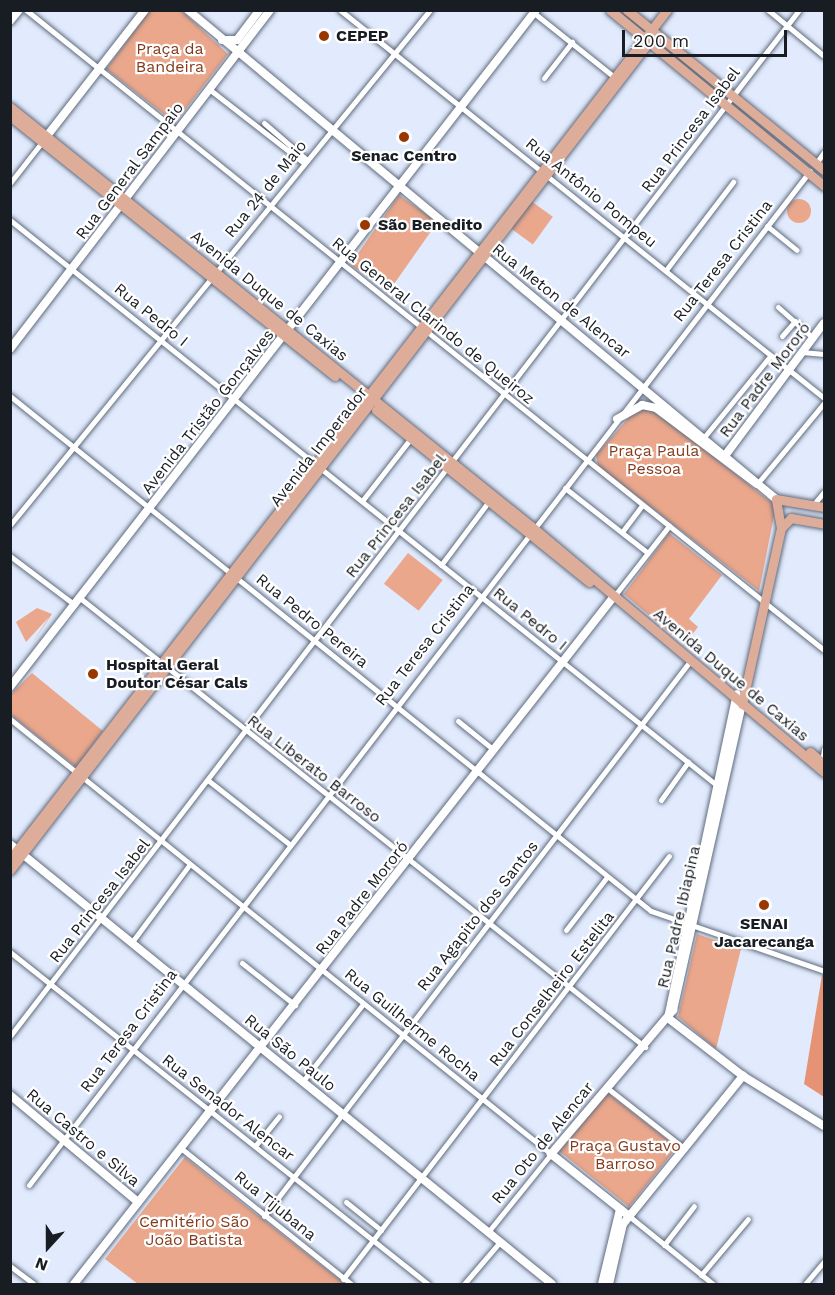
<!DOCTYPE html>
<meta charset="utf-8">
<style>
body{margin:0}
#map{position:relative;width:835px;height:1295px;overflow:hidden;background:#e1ebfd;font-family:"Work Sans",sans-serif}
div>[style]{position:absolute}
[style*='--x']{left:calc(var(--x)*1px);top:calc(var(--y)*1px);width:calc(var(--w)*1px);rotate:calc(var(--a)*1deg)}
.green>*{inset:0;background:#eaa78c;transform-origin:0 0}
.round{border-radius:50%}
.forest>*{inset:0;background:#e59374}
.roads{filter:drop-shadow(0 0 2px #606b7e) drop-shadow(0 0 2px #606b7e)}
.street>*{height:5px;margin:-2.5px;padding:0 2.5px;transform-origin:2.5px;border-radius:2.5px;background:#fff}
.secondary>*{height:8px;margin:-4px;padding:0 4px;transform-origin:4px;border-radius:4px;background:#fff}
.primary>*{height:9px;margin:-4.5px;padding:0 4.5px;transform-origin:4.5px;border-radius:4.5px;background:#dead9a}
.dots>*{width:16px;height:16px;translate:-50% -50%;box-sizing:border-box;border:3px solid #fff;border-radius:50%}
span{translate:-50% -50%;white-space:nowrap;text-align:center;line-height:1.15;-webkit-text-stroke:4.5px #fff;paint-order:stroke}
.poi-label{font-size:16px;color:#181d24;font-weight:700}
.left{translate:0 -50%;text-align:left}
.park-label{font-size:16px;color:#853b1b}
.street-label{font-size:16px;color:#181d24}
.frame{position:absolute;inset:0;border:12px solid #181d24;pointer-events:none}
.north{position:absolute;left:18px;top:1217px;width:60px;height:60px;-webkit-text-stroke:4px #fff;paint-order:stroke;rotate:201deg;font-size:16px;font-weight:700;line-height:24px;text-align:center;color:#181d24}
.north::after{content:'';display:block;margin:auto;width:21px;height:27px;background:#181d24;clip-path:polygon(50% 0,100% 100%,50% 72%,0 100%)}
.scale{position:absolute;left:622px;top:30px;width:165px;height:27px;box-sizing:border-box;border:3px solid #181d24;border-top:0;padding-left:8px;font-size:18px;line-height:21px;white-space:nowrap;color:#181d24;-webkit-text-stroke:4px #fff;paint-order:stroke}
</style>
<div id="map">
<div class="green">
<i style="clip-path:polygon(149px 11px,182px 11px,228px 54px,175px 123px,106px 69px)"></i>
<i style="left:399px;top:195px;width:47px;height:85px;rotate:35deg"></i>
<i class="round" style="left:787px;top:199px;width:24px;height:24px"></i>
<i style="left:531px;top:201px;width:27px;height:34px;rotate:36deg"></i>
<i style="clip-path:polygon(638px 407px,656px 411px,776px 506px,759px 591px,598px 466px,596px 455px)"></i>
<i style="clip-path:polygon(669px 533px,722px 575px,689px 619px,698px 627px,684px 645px,624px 594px)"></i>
<i style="left:408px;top:553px;width:44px;height:39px;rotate:38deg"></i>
<i style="clip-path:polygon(37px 608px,52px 614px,31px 645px,49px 617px,26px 642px,16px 622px)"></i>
<i style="clip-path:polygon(32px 673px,103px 731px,76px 767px,11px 715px,10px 695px)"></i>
<i style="clip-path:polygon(697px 934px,741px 949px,716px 1049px,678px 1017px)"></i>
<i style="clip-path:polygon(609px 1094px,677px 1147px,629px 1207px,559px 1151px,602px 1095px)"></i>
<i style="clip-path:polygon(185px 1157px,213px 1180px,345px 1284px,138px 1284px,105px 1259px)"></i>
</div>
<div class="forest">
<i style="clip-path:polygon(822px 975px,824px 976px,824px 1097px,804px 1084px)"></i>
</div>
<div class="roads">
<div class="street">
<i style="--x:26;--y:10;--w:1023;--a:38.73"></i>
<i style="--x:340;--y:10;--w:620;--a:38.72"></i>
<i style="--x:768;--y:10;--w:72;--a:39.4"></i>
<i style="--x:534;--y:13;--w:101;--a:38.6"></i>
<i style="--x:544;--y:78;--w:46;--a:-52.1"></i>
<i style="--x:209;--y:89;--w:120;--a:37.9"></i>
<i style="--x:264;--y:123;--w:57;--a:40.7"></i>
<i style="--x:817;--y:162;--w:12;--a:-55"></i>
<i style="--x:10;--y:183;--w:52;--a:-52"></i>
<i style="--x:10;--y:220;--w:908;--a:38.65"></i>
<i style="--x:767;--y:226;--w:38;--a:39"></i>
<i style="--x:666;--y:270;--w:111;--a:-52.7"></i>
<i style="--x:778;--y:307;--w:47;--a:41.5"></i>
<i style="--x:782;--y:336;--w:20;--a:-49"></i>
<i style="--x:802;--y:352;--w:22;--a:5"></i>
<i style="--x:10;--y:396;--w:822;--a:38.78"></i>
<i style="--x:651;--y:911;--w:183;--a:19.1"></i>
<i style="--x:705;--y:436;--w:104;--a:-50.8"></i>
<i style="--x:757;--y:484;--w:105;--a:-50.4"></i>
<i style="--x:565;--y:488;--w:105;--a:38.1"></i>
<i style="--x:362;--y:501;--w:80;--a:-52.1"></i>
<i style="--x:813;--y:505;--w:17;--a:-50"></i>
<i style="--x:10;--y:525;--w:665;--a:-50.8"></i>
<i style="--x:622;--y:532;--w:34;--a:-53"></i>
<i style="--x:10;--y:556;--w:81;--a:37"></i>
<i style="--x:441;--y:565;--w:80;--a:-53.1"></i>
<i style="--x:615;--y:595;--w:88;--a:-52"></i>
<i style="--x:80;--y:598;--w:722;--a:38.47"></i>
<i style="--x:10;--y:719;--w:694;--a:38.8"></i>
<i style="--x:551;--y:1154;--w:100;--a:128.9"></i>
<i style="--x:458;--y:721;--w:46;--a:38.9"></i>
<i style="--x:822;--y:762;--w:13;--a:-81"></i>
<i style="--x:209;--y:781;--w:102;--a:38.2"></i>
<i style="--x:661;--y:800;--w:47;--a:-54.6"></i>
<i style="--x:566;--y:930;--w:67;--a:-52.3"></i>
<i style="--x:132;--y:942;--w:97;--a:-53.4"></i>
<i style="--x:10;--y:952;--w:534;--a:38.46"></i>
<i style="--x:242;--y:963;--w:68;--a:38.4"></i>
<i style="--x:10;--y:1036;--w:1294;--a:-52.44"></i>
<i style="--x:303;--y:1081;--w:98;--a:-52.1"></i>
<i style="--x:606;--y:1087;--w:100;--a:38.1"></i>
<i style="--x:255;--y:1146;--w:38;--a:-51"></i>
<i style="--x:182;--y:1149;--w:216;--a:38.6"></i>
<i style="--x:29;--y:1185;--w:1280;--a:-52.4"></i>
<i style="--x:346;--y:1202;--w:45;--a:38.7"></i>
<i style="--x:264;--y:1216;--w:701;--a:-52.48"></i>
<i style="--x:629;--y:1216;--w:108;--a:39"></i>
<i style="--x:664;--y:1245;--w:49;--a:-52.4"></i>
<i style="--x:10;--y:1266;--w:30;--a:37"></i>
<i style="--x:701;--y:1275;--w:73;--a:-50"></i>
<i style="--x:343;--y:1279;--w:534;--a:-52.38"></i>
<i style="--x:464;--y:1284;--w:55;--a:-49.4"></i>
<i style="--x:805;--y:1284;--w:30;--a:-50"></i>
</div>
<div class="secondary">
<i style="--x:188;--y:10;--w:765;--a:39.75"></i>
<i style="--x:10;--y:21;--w:14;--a:-51"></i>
<i style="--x:222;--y:40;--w:15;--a:0"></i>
<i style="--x:237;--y:40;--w:38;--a:-53"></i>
<i style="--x:43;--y:141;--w:166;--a:-52.1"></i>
<i style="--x:10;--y:349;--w:427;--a:-52.5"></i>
<i style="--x:617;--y:419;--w:29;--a:-29"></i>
<i style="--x:642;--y:405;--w:14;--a:12"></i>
<i style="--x:656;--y:408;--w:126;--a:37"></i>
<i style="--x:727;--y:453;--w:162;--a:-53.3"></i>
<i style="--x:10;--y:687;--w:857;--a:-52.15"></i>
<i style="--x:10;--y:844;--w:698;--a:39.07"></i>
<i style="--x:668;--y:1018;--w:331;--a:-78"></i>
<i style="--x:668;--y:1018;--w:95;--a:37.7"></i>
<i style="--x:743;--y:1076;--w:95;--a:31.7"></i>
<i style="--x:10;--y:1095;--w:167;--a:39.9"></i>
<i style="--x:629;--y:1216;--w:100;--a:-141.5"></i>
<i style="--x:551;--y:1154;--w:189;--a:-49.7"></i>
<i style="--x:673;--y:1010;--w:314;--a:-77.3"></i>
<i style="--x:74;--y:1284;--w:876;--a:-51.86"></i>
<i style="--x:602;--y:1284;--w:77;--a:-76.5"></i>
<i style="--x:609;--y:1284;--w:62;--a:-76.9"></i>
<i style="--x:623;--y:1224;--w:191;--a:-51"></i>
</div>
<div class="primary">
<i style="--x:610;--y:10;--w:277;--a:39.4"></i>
<i style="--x:627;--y:10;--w:254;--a:39.1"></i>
<i style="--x:10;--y:107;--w:669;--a:38.81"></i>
<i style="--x:531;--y:526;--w:383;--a:40"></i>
<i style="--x:10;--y:116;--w:416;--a:38.7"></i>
<i style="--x:376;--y:410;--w:274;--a:38.9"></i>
<i style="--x:776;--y:499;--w:49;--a:9.5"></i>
<i style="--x:781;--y:528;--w:14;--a:-45"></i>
<i style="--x:791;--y:518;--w:34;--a:10"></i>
<i style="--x:742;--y:704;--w:180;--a:-77.5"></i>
<i style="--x:781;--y:528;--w:29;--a:-100"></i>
<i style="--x:810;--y:752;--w:18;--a:41"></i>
<i style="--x:10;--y:859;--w:1074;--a:-52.27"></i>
<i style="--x:10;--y:870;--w:1039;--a:-52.35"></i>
<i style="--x:645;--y:47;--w:8;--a:-83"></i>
</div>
</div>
<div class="dots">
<i style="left:324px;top:36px;background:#9a3600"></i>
<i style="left:404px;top:137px;background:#9a3600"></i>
<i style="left:365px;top:225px;background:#9a3600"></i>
<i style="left:93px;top:674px;background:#9a3600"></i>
<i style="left:764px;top:905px;background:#9a3600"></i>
</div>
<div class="poi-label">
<span class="left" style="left:336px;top:36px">CEPEP</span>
<span style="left:404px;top:156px">Senac Centro</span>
<span class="left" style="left:378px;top:225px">São Benedito</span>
<span class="left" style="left:106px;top:674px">Hospital Geral<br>Doutor César Cals</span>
<span style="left:764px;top:933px">SENAI<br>Jacarecanga</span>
</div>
<div class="park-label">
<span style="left:170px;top:58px">Praça da<br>Bandeira</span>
<span style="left:654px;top:460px">Praça Paula<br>Pessoa</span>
<span style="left:625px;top:1155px">Praça Gustavo<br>Barroso</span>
<span style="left:194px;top:1231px">Cemitério São<br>João Batista</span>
</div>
<div class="street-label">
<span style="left:691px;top:130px;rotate:-53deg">Rua Princesa Isabel</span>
<span style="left:130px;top:171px;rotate:-53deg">Rua General Sampaio</span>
<span style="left:266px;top:189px;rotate:-51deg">Rua 24 de Maio</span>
<span style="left:591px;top:193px;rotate:39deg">Rua Antônio Pompeu</span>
<span style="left:723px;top:261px;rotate:-52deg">Rua Teresa Cristina</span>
<span style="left:269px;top:296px;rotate:39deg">Avenida Duque de Caxias</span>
<span style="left:561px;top:301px;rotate:39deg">Rua Meton de Alencar</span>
<span style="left:151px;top:315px;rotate:39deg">Rua Pedro I</span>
<span style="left:433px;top:321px;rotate:39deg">Rua General Clarindo de Queiroz</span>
<span style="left:765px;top:380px;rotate:-53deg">Rua Padre Mororó</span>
<span style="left:208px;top:412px;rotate:-52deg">Avenida Tristão Gonçalves</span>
<span style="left:319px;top:447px;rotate:-52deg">Avenida Imperador</span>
<span style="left:396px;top:516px;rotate:-52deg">Rua Princesa Isabel</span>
<span style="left:530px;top:619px;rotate:39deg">Rua Pedro I</span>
<span style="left:312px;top:621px;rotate:39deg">Rua Pedro Pereira</span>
<span style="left:425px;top:645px;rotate:-52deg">Rua Teresa Cristina</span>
<span style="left:731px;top:675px;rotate:40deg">Avenida Duque de Caxias</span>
<span style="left:314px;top:769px;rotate:38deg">Rua Liberato Barroso</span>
<span style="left:362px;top:898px;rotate:-52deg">Rua Padre Mororó</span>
<span style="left:100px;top:901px;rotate:-52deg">Rua Princesa Isabel</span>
<span style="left:478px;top:916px;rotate:-52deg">Rua Agapito dos Santos</span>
<span style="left:679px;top:917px;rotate:-77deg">Rua Padre Ibiapina</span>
<span style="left:552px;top:989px;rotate:-52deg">Rua Conselheiro Estelita</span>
<span style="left:412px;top:1025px;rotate:39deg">Rua Guilherme Rocha</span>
<span style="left:129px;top:1031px;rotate:-53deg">Rua Teresa Cristina</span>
<span style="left:290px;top:1053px;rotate:39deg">Rua São Paulo</span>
<span style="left:228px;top:1108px;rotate:38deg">Rua Senador Alencar</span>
<span style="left:83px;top:1138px;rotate:40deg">Rua Castro e Silva</span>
<span style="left:543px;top:1143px;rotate:-51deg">Rua Oto de Alencar</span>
<span style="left:275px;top:1206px;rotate:39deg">Rua Tijubana</span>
</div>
<div class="frame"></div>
<div class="north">N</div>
<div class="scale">200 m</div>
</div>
